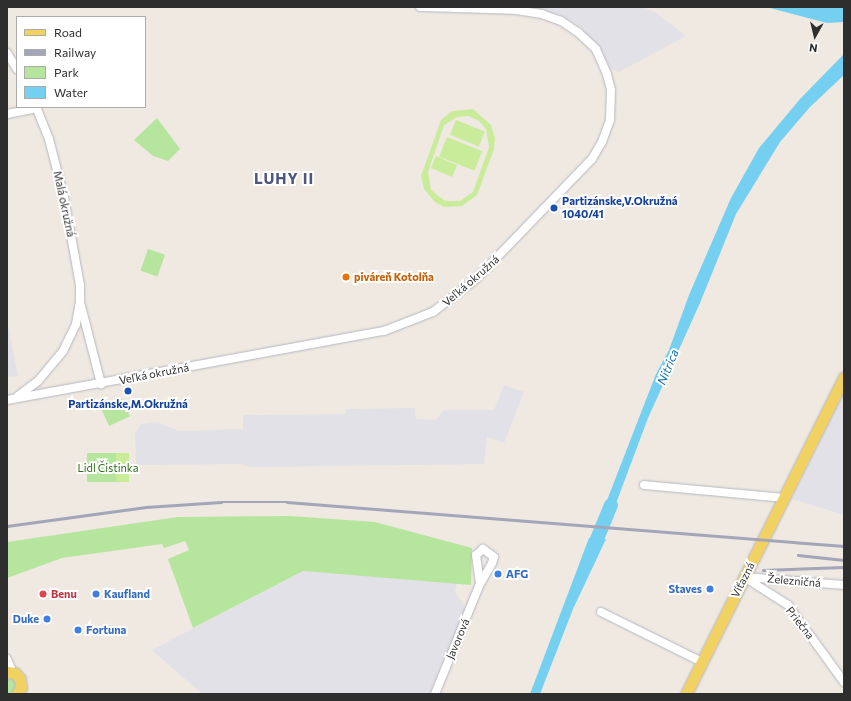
<!DOCTYPE html>
<meta charset="utf-8">
<style>
body{margin:0}
#map{position:relative;width:851px;height:701px;overflow:hidden;background:#efe9e1;font-family:Commissioner,sans-serif}
div>[style]{position:absolute}
[style*='--x']{left:calc(var(--x)*1px);top:calc(var(--y)*1px);width:calc(var(--w)*1px);rotate:calc(var(--a)*1deg)}
.industrial>*{inset:0;background:#e3e1e8}
.green>*{inset:0;background:#b6e59e;transform-origin:0 0}
.pitch>*{inset:0;background:#c9ec9a;transform-origin:0 0}
.water>*{inset:0;background:#75cff0}
.river>*{height:14px;margin:-7px;padding:0 7px;transform-origin:7px;border-radius:7px;background:#75cff0}
.roads{filter:drop-shadow(0 0 1px #b4b7c1) drop-shadow(0 0 1px #b4b7c1)}
.minor>*{height:8px;margin:-4px;padding:0 4px;transform-origin:4px;border-radius:4px;background:#fff}
.major>*{height:11px;margin:-5.5px;padding:0 5.5px;transform-origin:5.5px;border-radius:5.5px;background:#f2d163}
.rail>*{height:2.5px;margin:-1.25px;padding:0 1.25px;transform-origin:1.25px;border-radius:1.25px;background:#a3a6b8}
.dots>*{width:11px;height:11px;translate:-50% -50%;box-sizing:border-box;border:2px solid #fff;border-radius:50%}
span{translate:-50% -50%;white-space:nowrap;text-align:center;line-height:1.15;-webkit-text-stroke:4px #fff;paint-order:stroke}
.transit-label{font-size:11px;color:#164399;font-weight:700}
.left{translate:0 -50%;text-align:left}
.street-label{font-size:11px;color:#2e2e2e}
.food-label{font-size:11px;color:#c56008;font-weight:700}
.park-label{font-size:11px;color:#2c6e1b}
.shop-label{font-size:11px;color:#366cbe;font-weight:700}
.right{translate:-100% -50%;text-align:right}
.health-label{font-size:11px;color:#be3a42;font-weight:700}
.water-label{font-size:12px;color:#0d6fa3;font-style:italic}
.district-label{font-size:15px;color:#4d5680;font-weight:700;letter-spacing:1px}
.frame{position:absolute;inset:0;border:8px solid #2e2e2e;pointer-events:none}
.legend{position:absolute;left:16px;top:16px;width:130px;height:92px;box-sizing:border-box;background:#fff;border:1px solid #ababab;margin:0;padding:5px 7px;list-style:none;font-size:12px;color:#2e2e2e}
.legend li{display:flex;align-items:center;gap:8px;height:20px}
.legend b{width:20px;border:1px solid #ababab}
.north{position:absolute;left:795px;top:16px;width:40px;height:40px;-webkit-text-stroke:3px #fff;paint-order:stroke;rotate:188deg;font-size:11px;font-weight:700;line-height:16px;text-align:center;color:#2e2e2e}
.north::after{content:'';display:block;margin:auto;width:14px;height:18px;background:#2e2e2e;clip-path:polygon(50% 0,100% 100%,50% 72%,0 100%)}
</style>
<div id="map">
<div class="industrial">
<i style="clip-path:polygon(526px 7px,643px 7px,656px 13px,686px 36px,619px 72px,610px 68px,597px 44px,580px 26px,561px 15px)"></i>
<i style="clip-path:polygon(7px 320px,18px 376px,7px 377px)"></i>
<i style="clip-path:polygon(504px 385px,524px 392px,504px 443px,487px 437px,484px 464px,250px 467px,242px 464px,136px 465px,135px 434px,141px 424px,157px 422px,179px 431px,243px 429px,243px 415px,345px 414px,346px 409px,415px 408px,416px 419px,435px 420px,445px 410px,494px 410px)"></i>
<i style="clip-path:polygon(844px 391px,844px 515px,792px 499px)"></i>
<i style="clip-path:polygon(303px 571px,457px 583px,455px 592px,466px 608px,429px 694px,202px 694px,152px 650px)"></i>
</div>
<div class="green">
<i style="clip-path:polygon(157px 118px,180px 149px,168px 161px,153px 156px,134px 140px)"></i>
<i style="left:148px;top:249px;width:18px;height:23px;rotate:19deg"></i>
<i style="left:122px;top:399px;width:19px;height:23px;rotate:65deg"></i>
<i style="left:87px;top:453px;width:42px;height:29px"></i>
<i style="clip-path:polygon(290px 516px,375px 522px,472px 548px,471px 585px,303px 571px,193px 628px,168px 559px,189px 550px,185px 541px,164px 548px,162px 544px,62px 558px,7px 578px,7px 542px,178px 517px)"></i>
<i style="clip-path:polygon(7px 676px,17px 682px,13px 692px,9px 694px,7px 694px)"></i>
</div>
<div class="pitch">
<i style="clip-path:polygon(evenodd,473px 109px,491px 125px,495px 138px,494px 149px,477px 195px,462px 206px,444px 207px,435px 202px,424px 189px,421px 176px,441px 120px,452px 111px,473px 109px,469px 116px,479px 121px,486px 129px,489px 147px,473px 192px,460px 201px,445px 201px,431px 190px,428px 172px,444px 125px,457px 117px,469px 116px)"></i>
<i style="left:456px;top:120px;width:31px;height:16px;rotate:22deg"></i>
<i style="left:447px;top:137px;width:38px;height:21px;rotate:22deg"></i>
<i style="left:436px;top:156px;width:23px;height:13px;rotate:23deg"></i>
<i style="left:116px;top:453px;width:13px;height:29px"></i>
</div>
<div class="water">
<i style="clip-path:polygon(766px 7px,844px 7px,844px 22px,827px 23px)"></i>
<i style="clip-path:polygon(844px 54px,844px 75px,810px 107px,780px 142px,736px 214px,700px 303px,648px 418px,609px 522px,599px 521px,656px 374px,669px 350px,689px 295px,731px 198px,759px 148px,800px 99px)"></i>
<i style="clip-path:polygon(589px 538px,606px 539px,573px 609px,540px 694px,530px 694px)"></i>
</div>
<div class="river">
<i style="--x:590;--y:556;--w:55;--a:-67.6"></i>
</div>
<div class="roads">
<div class="minor">
<i style="--x:7;--y:53;--w:19;--a:58"></i>
<i style="--x:7;--y:114;--w:31;--a:-11"></i>
<i style="--x:80;--y:302;--w:85;--a:75.6"></i>
<i style="--x:18;--y:396;--w:25;--a:-37"></i>
<i style="--x:38;--y:381;--w:39;--a:-50"></i>
<i style="--x:63;--y:351;--w:30;--a:-64"></i>
<i style="--x:76;--y:324;--w:22;--a:-80"></i>
<i style="--x:80;--y:302;--w:17;--a:-90"></i>
<i style="--x:80;--y:285;--w:89;--a:-100.3"></i>
<i style="--x:64;--y:197;--w:60;--a:-104.5"></i>
<i style="--x:49;--y:139;--w:35;--a:-112"></i>
<i style="--x:7;--y:400;--w:383;--a:-10.4"></i>
<i style="--x:384;--y:331;--w:53;--a:-21.2"></i>
<i style="--x:433;--y:312;--w:54;--a:-37.5"></i>
<i style="--x:476;--y:279;--w:167;--a:-46"></i>
<i style="--x:592;--y:159;--w:20;--a:-60"></i>
<i style="--x:602;--y:142;--w:23;--a:-70"></i>
<i style="--x:610;--y:120;--w:30;--a:-88"></i>
<i style="--x:611;--y:90;--w:16;--a:-104"></i>
<i style="--x:607;--y:74;--w:27;--a:-114"></i>
<i style="--x:596;--y:49;--w:23;--a:-137"></i>
<i style="--x:579;--y:33;--w:22;--a:-146"></i>
<i style="--x:561;--y:21;--w:20;--a:-160"></i>
<i style="--x:542;--y:14;--w:26;--a:-171"></i>
<i style="--x:516;--y:10;--w:96;--a:-178.2"></i>
<i style="--x:644;--y:485;--w:140;--a:5.3"></i>
<i style="--x:744;--y:577;--w:52;--a:32.5"></i>
<i style="--x:788;--y:605;--w:95;--a:54"></i>
<i style="--x:745;--y:577;--w:99;--a:4.6"></i>
<i style="--x:601;--y:612;--w:113;--a:26.3"></i>
<i style="--x:7;--y:659;--w:15;--a:67"></i>
<i style="--x:435;--y:694;--w:119;--a:-67.8"></i>
<i style="--x:480;--y:584;--w:24;--a:-60"></i>
<i style="--x:492;--y:563;--w:6;--a:-72"></i>
<i style="--x:494;--y:557;--w:14;--a:-144"></i>
<i style="--x:483;--y:549;--w:9;--a:139"></i>
<i style="--x:476;--y:555;--w:29;--a:82"></i>
</div>
<div class="major">
<i style="--x:7;--y:672;--w:8;--a:7"></i>
<i style="--x:15;--y:673;--w:8;--a:50"></i>
<i style="--x:20;--y:679;--w:9;--a:84"></i>
<i style="--x:21;--y:688;--w:7;--a:124"></i>
<i style="--x:686;--y:694;--w:354;--a:-63.5"></i>
</div>
</div>
<div class="rail">
<i style="--x:7;--y:526;--w:140;--a:-7.8"></i>
<i style="--x:146;--y:507;--w:75;--a:-3.8"></i>
<i style="--x:221;--y:502;--w:66;--a:0"></i>
<i style="--x:287;--y:502;--w:559;--a:4.52"></i>
<i style="--x:798;--y:555;--w:46;--a:6.2"></i>
<i style="--x:763;--y:570;--w:81;--a:-2.1"></i>
</div>
<div class="dots">
<i style="left:554px;top:208px;background:#1a4fb4"></i>
<i style="left:346px;top:277px;background:#e8710a"></i>
<i style="left:128px;top:391px;background:#1a4fb4"></i>
<i style="left:498px;top:574px;background:#3f7fe0"></i>
<i style="left:710px;top:589px;background:#3f7fe0"></i>
<i style="left:43px;top:594px;background:#e0444e"></i>
<i style="left:96px;top:594px;background:#3f7fe0"></i>
<i style="left:47px;top:619px;background:#3f7fe0"></i>
<i style="left:78px;top:630px;background:#3f7fe0"></i>
</div>
<div class="transit-label">
<span class="left" style="left:562px;top:208px">Partizánske,V.Okružná<br>1040/41</span>
<span style="left:128px;top:404px">Partizánske,M.Okružná</span>
</div>
<div class="street-label">
<span style="left:64px;top:204px;rotate:78deg">Malá okružná</span>
<span style="left:471px;top:281px;rotate:-41deg">Veľká okružná</span>
<span style="left:154px;top:374px;rotate:-11deg">Veľká okružná</span>
<span style="left:743px;top:580px;rotate:-63deg">Víťazná</span>
<span style="left:794px;top:581px;rotate:5deg">Železničná</span>
<span style="left:800px;top:623px;rotate:52deg">Priečna</span>
<span style="left:458px;top:639px;rotate:-67deg">Javorová</span>
</div>
<div class="food-label">
<span class="left" style="left:354px;top:277px">piváreň Kotolňa</span>
</div>
<div class="park-label">
<span style="left:108px;top:468px">Lidl Čistinka</span>
</div>
<div class="shop-label">
<span class="left" style="left:506px;top:574px">AFG</span>
<span class="right" style="left:702px;top:589px">Staves</span>
<span class="left" style="left:104px;top:594px">Kaufland</span>
<span class="right" style="left:39px;top:619px">Duke</span>
<span class="left" style="left:86px;top:630px">Fortuna</span>
</div>
<div class="health-label">
<span class="left" style="left:51px;top:594px">Benu</span>
</div>
<div class="water-label">
<span style="left:668px;top:367px;rotate:-68deg">Nitrica</span>
</div>
<div class="district-label">
<span style="left:284px;top:179px">LUHY II</span>
</div>
<div class="frame"></div>
<ul class="legend">
<li><b style="height:5px;background:#f2d163"></b>Road</li>
<li><b style="height:5px;background:#a3a6b8"></b>Railway</li>
<li><b style="height:11px;background:#b6e59e"></b>Park</li>
<li><b style="height:11px;background:#75cff0"></b>Water</li>
</ul>
<div class="north">N</div>
</div>
